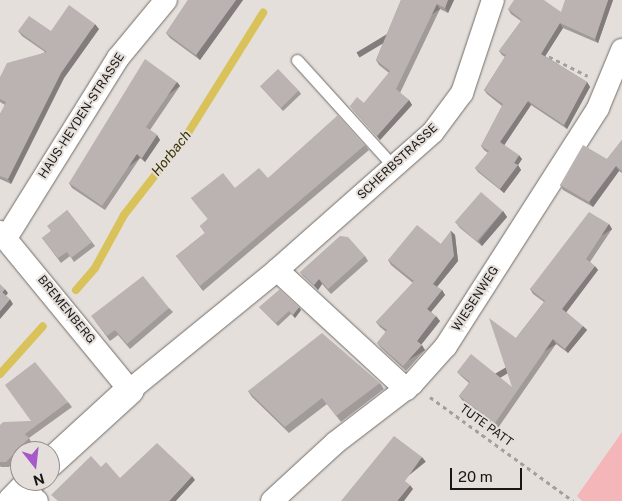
<!DOCTYPE html>
<style>
body{margin:0}
#map{position:relative;width:622px;height:501px;overflow:hidden;background:#e5dfdb;font-family:"Public Sans",sans-serif}
div>[style]{position:absolute}
[style*='--x']{left:calc(var(--x)*1px);top:calc(var(--y)*1px);width:calc(var(--w)*1px);rotate:calc(var(--a)*1deg)}
.green>*{inset:0;background:#f4b6b8}
.stream>*{height:8px;margin:-4px;padding:0 4px;transform-origin:4px;border-radius:4px;background:#d9c25a}
.path>*{height:3px;margin-top:-1.5px;transform-origin:0;background:repeating-linear-gradient(90deg,#a49f9c 0 4px,transparent 0 8px)}
.roads{filter:drop-shadow(0 0 1px #716c68) drop-shadow(0 0 1px #716c68)}
.service>*{height:11px;margin:-5.5px;padding:0 5.5px;transform-origin:5.5px;border-radius:5.5px;background:#fff}
.minor>*{height:22px;margin:-11px;padding:0 11px;transform-origin:11px;border-radius:11px;background:#fff}
.tertiary>*{height:28px;margin:-14px;padding:0 14px;transform-origin:14px;border-radius:14px;background:#fff}
.wall>*{inset:0;background:#a09a98}
.shaded-wall>*{inset:0;background:#827d7c;transform-origin:0 0}
.building>*{inset:0;background:#bab3b1;transform-origin:0 0}
span{translate:-50% -50%;white-space:nowrap;text-align:center;line-height:1.15;-webkit-text-stroke:4px #e5dfdb;paint-order:stroke}
.street-label{font-size:12px;color:#191715}
.water-label{font-size:14px;color:#3b3203;font-style:italic}
.north{position:absolute;left:10px;top:441px;width:50px;height:50px;box-sizing:border-box;background:#e5dfdb;border:1px solid #938f8c;border-radius:50%;rotate:164deg;font-size:14px;font-weight:700;line-height:20px;text-align:center;color:#191715}
.north::after{content:'';display:block;margin:auto;width:18px;height:22px;background:#a758c9;clip-path:polygon(50% 0,100% 100%,50% 72%,0 100%)}
.scale{position:absolute;left:450px;top:468px;width:72px;height:22px;box-sizing:border-box;border:2px solid #191715;border-top:0;padding-left:6px;font-size:15px;line-height:18px;white-space:nowrap;color:#191715;-webkit-text-stroke:4px #e5dfdb;paint-order:stroke}
</style>
<div id="map">
<div class="green">
<i style="clip-path:polygon(622px 432px,622px 501px,582px 501px,577px 496px)"></i>
</div>
<div class="stream">
<i style="--x:76;--y:290;--w:29;--a:-49"></i>
<i style="--x:95;--y:268;--w:60;--a:-61.3"></i>
<i style="--x:124;--y:215;--w:104;--a:-52"></i>
<i style="--x:188;--y:133;--w:142;--a:-58"></i>
<i style="--x:0;--y:374;--w:64;--a:-48.1"></i>
</div>
<div class="path">
<i style="--x:542;--y:53;--w:51;--a:26.6"></i>
<i style="--x:430;--y:397;--w:177;--a:36"></i>
</div>
<div class="roads">
<div class="service">
<i style="--x:297;--y:60;--w:146;--a:47.8"></i>
</div>
<div class="minor">
<i style="--x:0;--y:232;--w:205;--a:50.6"></i>
<i style="--x:130;--y:390;--w:190;--a:-39.2"></i>
<i style="--x:277;--y:270;--w:208;--a:-41.5"></i>
<i style="--x:433;--y:132;--w:49;--a:-53.4"></i>
<i style="--x:462;--y:93;--w:98;--a:-71.6"></i>
<i style="--x:6;--y:238;--w:212;--a:-58.1"></i>
<i style="--x:118;--y:58;--w:75;--a:-50.4"></i>
<i style="--x:277;--y:270;--w:176;--a:42.7"></i>
<i style="--x:22;--y:489;--w:19;--a:39"></i>
<i style="--x:272;--y:501;--w:86;--a:-42.6"></i>
<i style="--x:335;--y:443;--w:97;--a:-37.5"></i>
<i style="--x:412;--y:384;--w:51;--a:-48.2"></i>
<i style="--x:446;--y:346;--w:282;--a:-57.4"></i>
<i style="--x:598;--y:108;--w:63;--a:-67.5"></i>
</div>
<div class="tertiary">
<i style="--x:50;--y:463;--w:108;--a:-42.4"></i>
<i style="--x:12;--y:501;--w:28;--a:-46"></i>
</div>
</div>
<div class="wall">
<i style="clip-path:polygon(188px 0,243px 0,200px 60px,170px 38px,166px 33px)"></i>
<i style="clip-path:polygon(401px 0,454px 0,448px 13px,440px 9px,400px 93px,409px 100px,412px 105px,380px 140px,353px 110px,350px 106px,364px 103px,389px 73px,379px 65px,376px 60px)"></i>
<i style="clip-path:polygon(613px 0,598px 43px,563px 28px,545px 56px,587px 82px,590px 87px,567px 129px,531px 105px,504px 145px,522px 159px,518px 165px,521px 170px,504px 193px,478px 172px,475px 168px,488px 153px,484px 150px,481px 146px,502px 106px,487px 94px,484px 90px,505px 57px,502px 55px,499px 51px,521px 21px,511px 14px,508px 9px,561px 12px)"></i>
<i style="clip-path:polygon(99px 29px,64px 78px,11px 184px,0 179px,0 114px,5px 105px,0 102px,0 77px,45px 52px,22px 36px,18px 31px,51px 31px)"></i>
<i style="clip-path:polygon(177px 82px,180px 86px,150px 130px,157px 135px,160px 140px,145px 162px,140px 158px,105px 210px,72px 188px,69px 183px)"></i>
<i style="clip-path:polygon(260px 86px,299px 91px,301px 94px,283px 111px)"></i>
<i style="clip-path:polygon(622px 140px,622px 173px,619px 171px,593px 207px,563px 190px,560px 185px,607px 159px)"></i>
<i style="clip-path:polygon(365px 145px,369px 150px,203px 291px,176px 256px,205px 233px,200px 226px,208px 219px,191px 198px,235px 188px,268px 178px)"></i>
<i style="clip-path:polygon(67px 210px,95px 246px,74px 262px,70px 256px,61px 263px,42px 238px,51px 231px)"></i>
<i style="clip-path:polygon(503px 211px,507px 217px,482px 246px,460px 228px,456px 223px)"></i>
<i style="clip-path:polygon(609px 224px,612px 229px,590px 262px,598px 270px,566px 312px,587px 330px,568px 353px,556px 344px,498px 428px,462px 400px,459px 396px,469px 383px,461px 376px,457px 372px,512px 387px,516px 338px,544px 302px,533px 294px,530px 289px)"></i>
<i style="clip-path:polygon(451px 231px,455px 235px,458px 261px,437px 287px,442px 290px,445px 295px,431px 312px,440px 321px,421px 345px,425px 350px,406px 371px,381px 348px,377px 343px,386px 332px,380px 327px,376px 322px,413px 283px,391px 265px,388px 260px,441px 244px)"></i>
<i style="clip-path:polygon(365px 256px,368px 261px,331px 294px,322px 284px,318px 290px,303px 276px,300px 272px)"></i>
<i style="clip-path:polygon(259px 307px,301px 310px,295px 318px,291px 314px,278px 326px)"></i>
<i style="clip-path:polygon(169px 308px,173px 312px,130px 349px,118px 335px,110px 341px,95px 321px)"></i>
<i style="clip-path:polygon(380px 383px,384px 389px,341px 422px,327px 404px,289px 433px,252px 397px,248px 391px)"></i>
<i style="clip-path:polygon(68px 402px,72px 407px,29px 438px,32px 443px,24px 451px,20px 451px,20px 456px,9px 467px,1px 467px,0 466px,0 425px,31px 421px)"></i>
</div>
<div class="shaded-wall">
<i style="clip-path:polygon(236px 0,243px 0,200px 60px,196px 55px)"></i>
<i style="clip-path:polygon(448px 0,454px 0,448px 13px,445px 8px)"></i>
<i style="clip-path:polygon(608px 0,613px 0,598px 43px,595px 39px)"></i>
<i style="left:437px;top:4px;width:6px;height:94px;rotate:59deg"></i>
<i style="clip-path:polygon(560px 23px,563px 28px,544px 58px,541px 54px)"></i>
<i style="clip-path:polygon(95px 24px,99px 29px,64px 78px,11px 184px,8px 179px,61px 73px)"></i>
<i style="left:177px;top:82px;width:5px;height:55px;rotate:53deg"></i>
<i style="clip-path:polygon(587px 82px,590px 87px,567px 129px,564px 125px)"></i>
<i style="clip-path:polygon(409px 100px,412px 105px,380px 140px,377px 136px)"></i>
<i style="clip-path:polygon(528px 101px,531px 105px,503px 147px,500px 142px)"></i>
<i style="clip-path:polygon(157px 135px,160px 140px,145px 162px,142px 158px)"></i>
<i style="left:137px;top:154px;width:5px;height:63px;rotate:53deg"></i>
<i style="clip-path:polygon(519px 155px,522px 159px,518px 165px,521px 170px,504px 193px,500px 189px)"></i>
<i style="clip-path:polygon(616px 166px,619px 171px,593px 207px,589px 202px)"></i>
<i style="clip-path:polygon(503px 211px,507px 217px,482px 246px,479px 241px)"></i>
<i style="left:609px;top:224px;width:6px;height:42px;rotate:59deg"></i>
<i style="clip-path:polygon(451px 231px,455px 235px,458px 261px,436px 288px,433px 284px)"></i>
<i style="clip-path:polygon(595px 266px,598px 270px,565px 314px,562px 309px)"></i>
<i style="clip-path:polygon(319px 279px,322px 284px,318px 290px,314px 285px)"></i>
<i style="clip-path:polygon(5px 289px,8px 293px,5px 297px,2px 292px)"></i>
<i style="clip-path:polygon(442px 290px,445px 295px,430px 313px,427px 309px)"></i>
<i style="clip-path:polygon(10px 299px,13px 304px,0 319px,0 311px)"></i>
<i style="clip-path:polygon(299px 307px,301px 310px,295px 318px,293px 315px)"></i>
<i style="clip-path:polygon(436px 316px,440px 321px,420px 346px,417px 341px)"></i>
<i style="clip-path:polygon(583px 326px,587px 330px,568px 353px,565px 349px)"></i>
<i style="left:553px;top:339px;width:6px;height:102px;rotate:59deg"></i>
<i style="left:422px;top:345px;width:6px;height:28px;rotate:59deg"></i>
<i style="left:422px;top:457px;width:6px;height:29px;rotate:51deg"></i>
<i style="clip-path:polygon(192px 476px,195px 480px,176px 501px,169px 501px)"></i>
<i style="clip-path:polygon(410px 485px,413px 489px,404px 501px,397px 501px)"></i>
</div>
<div class="building">
<i style="clip-path:polygon(188px 0,236px 0,196px 55px,166px 33px)"></i>
<i style="clip-path:polygon(401px 0,448px 0,445px 8px,437px 4px,396px 89px,409px 100px,377px 136px,350px 106px,357px 97px,364px 103px,390px 71px,376px 60px)"></i>
<i style="clip-path:polygon(514px 0,544px 0,561px 12px,565px 0,608px 0,595px 39px,560px 23px,541px 54px,587px 82px,564px 125px,528px 101px,500px 142px,519px 155px,514px 163px,518px 165px,500px 189px,475px 168px,489px 151px,481px 146px,503px 104px,484px 90px,506px 55px,499px 51px,522px 20px,508px 9px)"></i>
<i style="clip-path:polygon(69px 5px,95px 24px,61px 73px,8px 179px,0 176px,0 114px,6px 102px,0 99px,0 77px,7px 63px,47px 52px,18px 31px,29px 16px,51px 31px)"></i>
<i style="clip-path:polygon(145px 59px,177px 82px,146px 127px,157px 135px,142px 158px,137px 154px,102px 206px,69px 183px)"></i>
<i style="left:278px;top:69px;width:30px;height:25px;rotate:46deg"></i>
<i style="clip-path:polygon(338px 115px,365px 145px,200px 286px,176px 256px,205px 233px,200px 226px,208px 219px,191px 198px,223px 173px,235px 188px,259px 168px,268px 178px)"></i>
<i style="clip-path:polygon(622px 140px,622px 171px,616px 166px,589px 202px,560px 185px,583px 145px,607px 159px)"></i>
<i style="left:481px;top:192px;width:29px;height:40px;rotate:41deg"></i>
<i style="clip-path:polygon(67px 210px,92px 242px,71px 258px,67px 252px,58px 258px,42px 238px,51px 231px,47px 226px)"></i>
<i style="clip-path:polygon(589px 212px,609px 224px,586px 259px,595px 266px,562px 309px,583px 326px,565px 349px,553px 339px,495px 423px,459px 396px,470px 382px,457px 372px,471px 354px,512px 387px,489px 318px,516px 338px,545px 301px,530px 289px)"></i>
<i style="clip-path:polygon(417px 225px,441px 244px,451px 231px,454px 256px,433px 284px,442px 290px,427px 309px,436px 316px,417px 341px,422px 345px,403px 366px,377px 343px,387px 330px,376px 322px,414px 281px,388px 260px)"></i>
<i style="clip-path:polygon(340px 236px,348px 237px,365px 256px,328px 289px,319px 279px,314px 285px,300px 272px)"></i>
<i style="clip-path:polygon(143px 276px,169px 308px,127px 344px,115px 330px,107px 336px,91px 316px)"></i>
<i style="clip-path:polygon(0 284px,5px 289px,2px 292px,10px 299px,0 311px)"></i>
<i style="clip-path:polygon(280px 289px,299px 307px,293px 315px,289px 311px,276px 323px,259px 307px)"></i>
<i style="clip-path:polygon(322px 333px,380px 383px,336px 416px,322px 398px,285px 427px,248px 391px)"></i>
<i style="clip-path:polygon(35px 362px,68px 402px,25px 434px,29px 438px,6px 462px,0 462px,0 425px,3px 422px,31px 421px,5px 385px)"></i>
<i style="clip-path:polygon(394px 436px,422px 457px,405px 481px,410px 485px,397px 501px,341px 501px)"></i>
<i style="clip-path:polygon(157px 443px,192px 476px,169px 501px,58px 501px,51px 495px,91px 456px,101px 467px,106px 462px,120px 478px)"></i>
</div>
<div class="street-label">
<span style="left:82px;top:116px;rotate:-57deg">HAUS-HEYDEN-STRASSE</span>
<span style="left:398px;top:162px;rotate:-43deg">SCHERBSTRASSE</span>
<span style="left:476px;top:299px;rotate:-57deg">WIESENWEG</span>
<span style="left:66px;top:310px;rotate:51deg">BREMENBERG</span>
<span style="left:486px;top:426px;rotate:36deg">TUTE PATT</span>
</div>
<div class="water-label">
<span style="left:171px;top:153px;rotate:-51deg">Horbach</span>
</div>
<div class="north">N</div>
<div class="scale">20 m</div>
</div>
